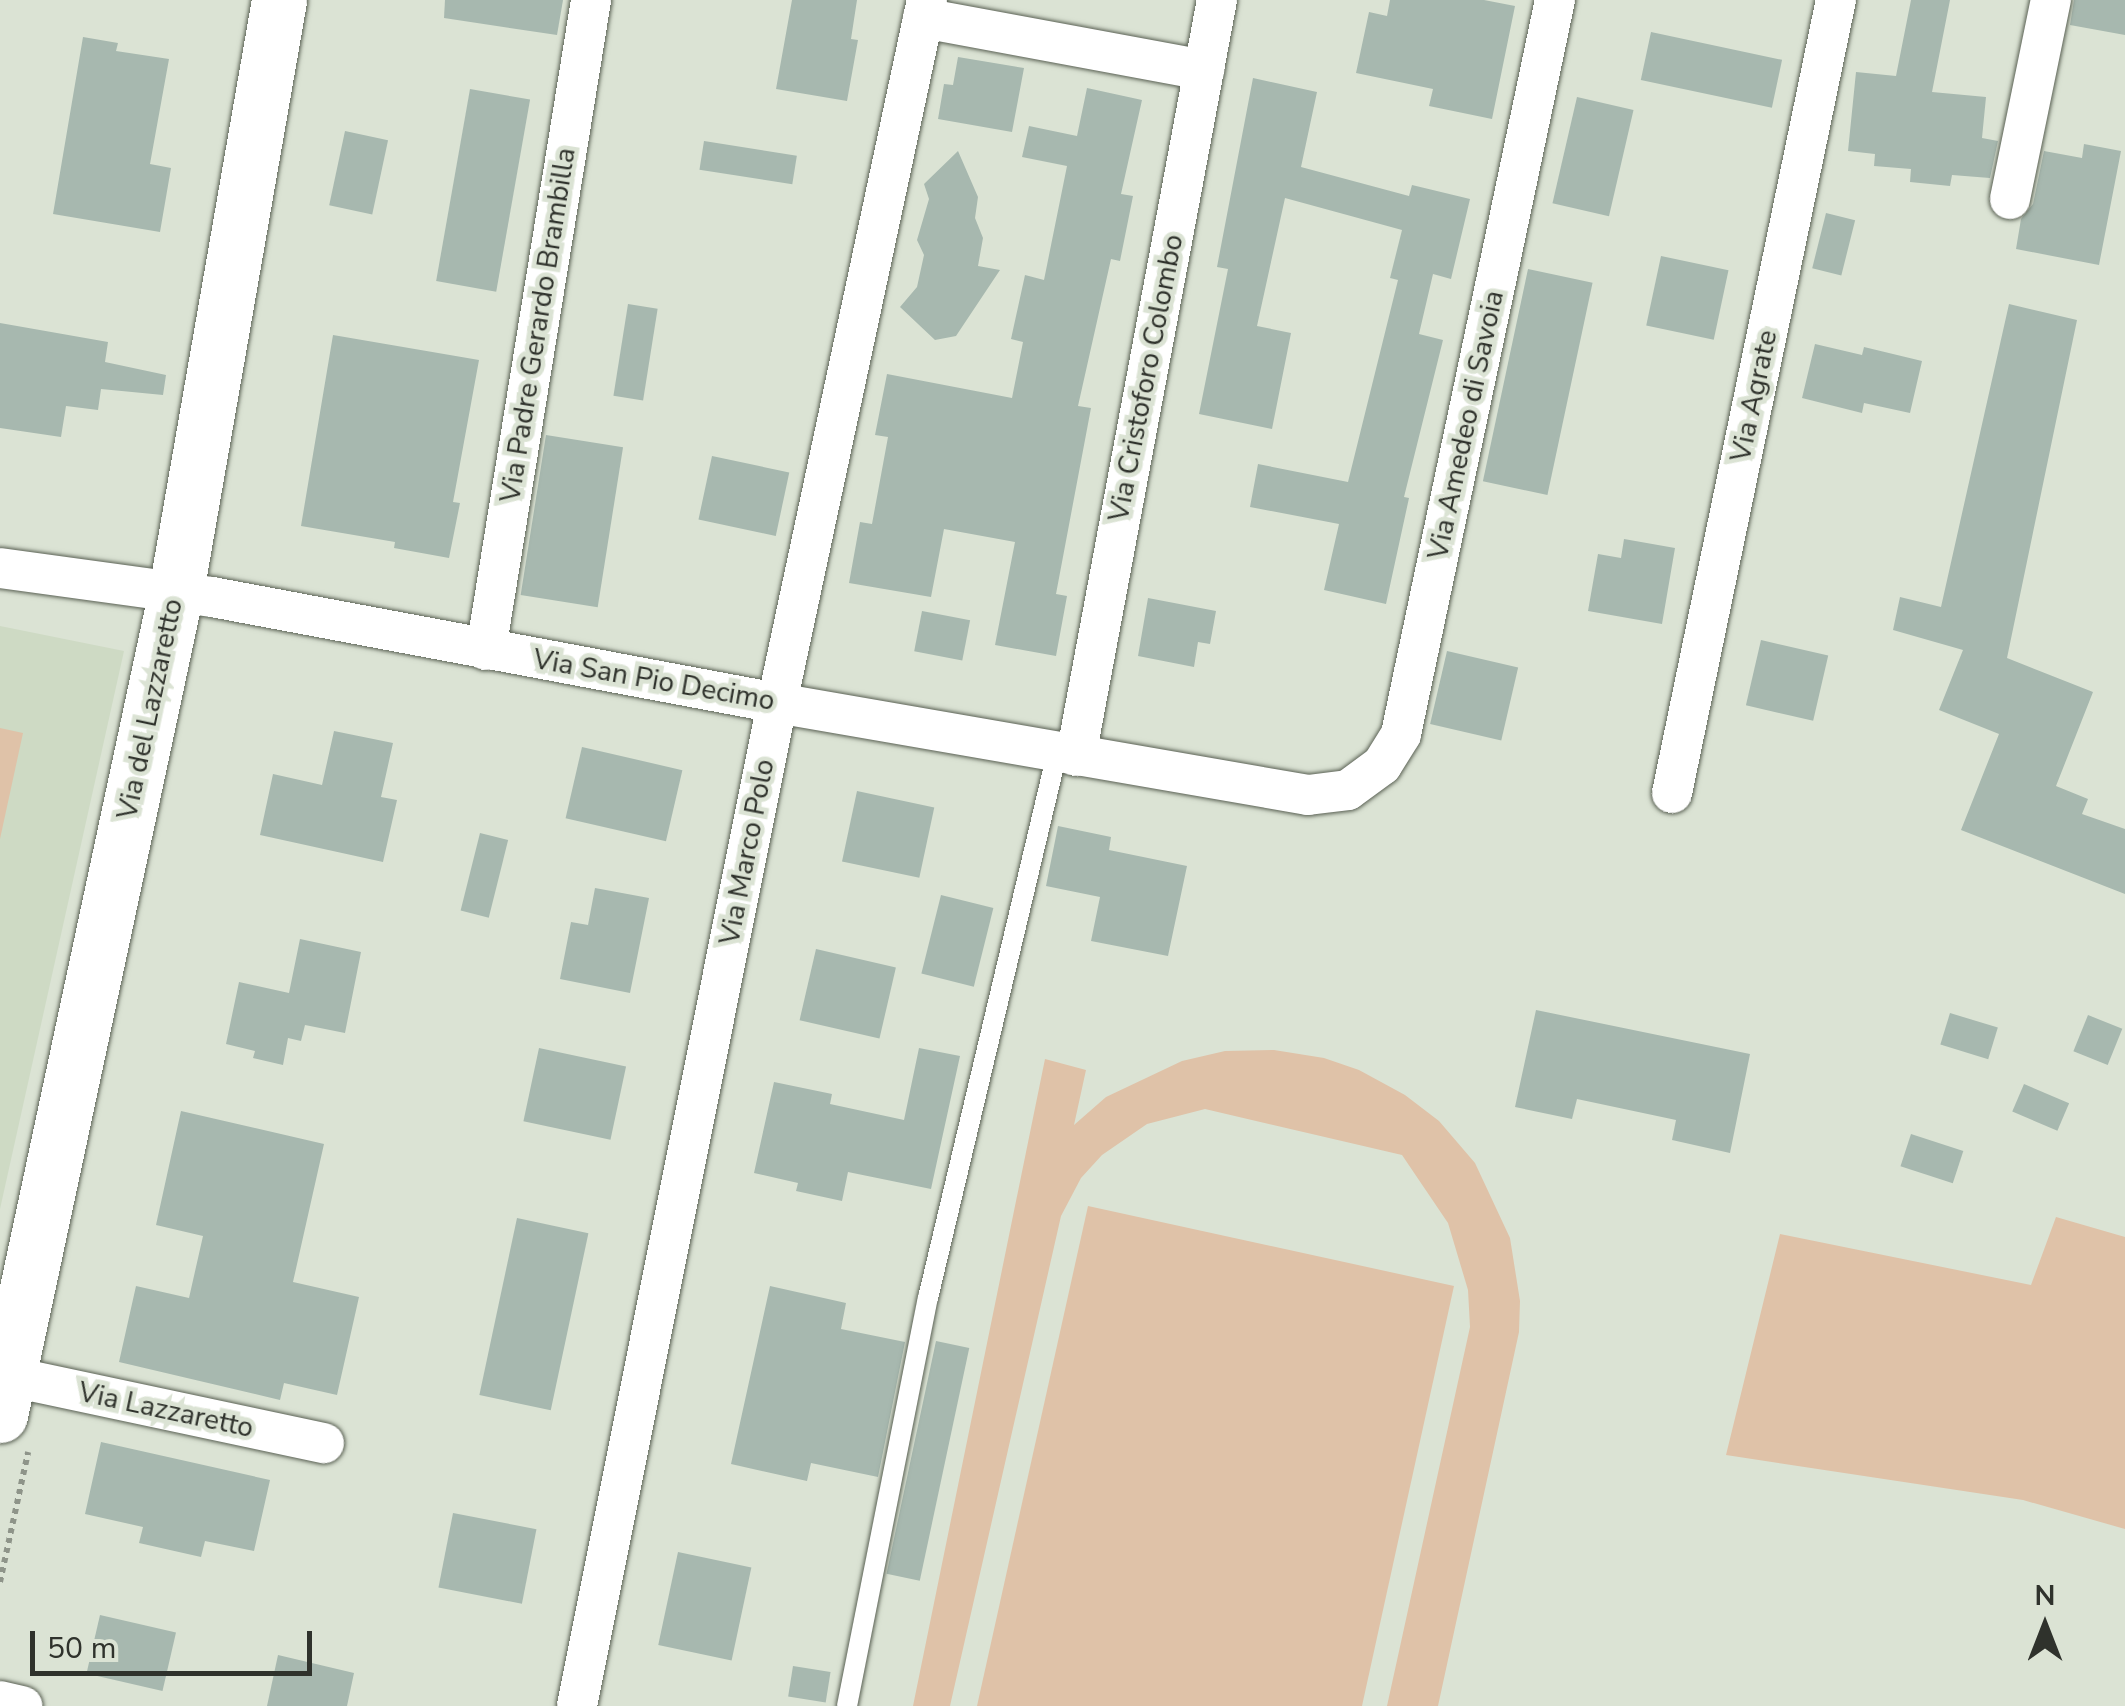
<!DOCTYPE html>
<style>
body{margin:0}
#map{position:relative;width:2125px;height:1706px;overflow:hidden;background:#dbe3d4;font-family:"Nunito Sans",sans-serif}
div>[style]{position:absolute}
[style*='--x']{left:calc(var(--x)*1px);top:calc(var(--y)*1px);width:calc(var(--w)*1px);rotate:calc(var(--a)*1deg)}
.built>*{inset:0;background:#cedac4}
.green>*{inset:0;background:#dfc2a8}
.building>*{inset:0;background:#a7b8af;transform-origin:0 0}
.path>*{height:6px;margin-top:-3px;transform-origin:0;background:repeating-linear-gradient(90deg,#8e9489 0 5px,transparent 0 10px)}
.roads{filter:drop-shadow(0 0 2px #5a6154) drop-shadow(0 0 2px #5a6154)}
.lane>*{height:20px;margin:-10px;padding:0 10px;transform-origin:10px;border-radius:10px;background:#fff}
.street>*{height:40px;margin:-20px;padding:0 20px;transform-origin:20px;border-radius:20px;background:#fff}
.secondary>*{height:55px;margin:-27.5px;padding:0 27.5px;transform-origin:27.5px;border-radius:27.5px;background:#fff}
span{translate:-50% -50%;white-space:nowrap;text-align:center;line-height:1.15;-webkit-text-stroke:9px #dbe3d4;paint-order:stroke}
.street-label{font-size:28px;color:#2f322c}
.north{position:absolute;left:1995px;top:1576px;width:100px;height:100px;-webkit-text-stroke:8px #dbe3d4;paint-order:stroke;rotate:0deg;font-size:28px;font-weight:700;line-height:40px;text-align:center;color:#2f322c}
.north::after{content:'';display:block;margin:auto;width:35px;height:45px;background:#2f322c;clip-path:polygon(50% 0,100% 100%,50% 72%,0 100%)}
.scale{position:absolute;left:30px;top:1631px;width:282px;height:45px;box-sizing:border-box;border:5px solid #2f322c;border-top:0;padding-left:12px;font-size:30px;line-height:35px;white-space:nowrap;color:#2f322c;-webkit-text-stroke:8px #dbe3d4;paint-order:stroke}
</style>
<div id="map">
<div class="built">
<i style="clip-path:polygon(0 626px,124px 651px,0 1209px)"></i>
</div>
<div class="green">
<i style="clip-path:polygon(0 728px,23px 733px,0 839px)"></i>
<i style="clip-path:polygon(1274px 1050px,1324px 1058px,1359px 1070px,1405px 1095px,1439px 1121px,1475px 1163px,1510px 1238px,1520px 1301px,1519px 1332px,1438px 1706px,1387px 1706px,1470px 1327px,1468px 1290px,1448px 1223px,1402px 1155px,1205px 1109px,1147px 1124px,1102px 1155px,1081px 1178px,1061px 1216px,950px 1706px,913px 1706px,1045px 1059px,1086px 1070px,1074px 1125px,1106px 1097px,1182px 1061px,1225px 1051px)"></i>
<i style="clip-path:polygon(1088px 1206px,1454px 1286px,1362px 1706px,977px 1706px)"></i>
<i style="clip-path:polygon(2056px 1217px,2125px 1237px,2125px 1529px,2023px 1500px,1726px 1455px,1780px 1234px,2031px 1285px)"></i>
</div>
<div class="building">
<i style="clip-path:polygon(445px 0,563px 0,557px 35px,444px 18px)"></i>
<i style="clip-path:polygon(792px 0,857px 0,851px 39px,858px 40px,847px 101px,776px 89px)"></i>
<i style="clip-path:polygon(1390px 0,1484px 0,1515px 6px,1492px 119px,1429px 106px,1433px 89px,1356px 73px,1369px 12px,1387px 16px)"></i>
<i style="clip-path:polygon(1911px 0,1950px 0,1932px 92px,1986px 97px,1982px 138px,1998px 141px,1990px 178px,1952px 175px,1950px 186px,1910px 182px,1911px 169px,1874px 166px,1875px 154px,1848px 151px,1856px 72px,1896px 76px)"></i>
<i style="clip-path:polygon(2074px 0,2125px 0,2125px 35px,2070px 25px)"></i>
<i style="left:1651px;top:32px;width:134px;height:49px;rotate:12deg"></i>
<i style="clip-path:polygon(83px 37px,118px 43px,116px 51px,169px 59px,150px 164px,171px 168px,160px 232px,53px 214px)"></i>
<i style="clip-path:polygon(958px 57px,1024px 68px,1012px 132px,938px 119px,944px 84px,953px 85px)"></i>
<i style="clip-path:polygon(1253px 78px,1317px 92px,1301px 167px,1409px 196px,1412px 185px,1470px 199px,1451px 279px,1433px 274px,1419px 334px,1443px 340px,1404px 497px,1409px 498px,1386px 604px,1324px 590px,1339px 524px,1250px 507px,1258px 464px,1348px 482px,1398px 280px,1390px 278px,1402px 230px,1285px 198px,1257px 326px,1291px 333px,1272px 429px,1199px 414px,1228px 269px,1217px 267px)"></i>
<i style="clip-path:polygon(1087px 88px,1142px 100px,1121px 194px,1133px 196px,1120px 261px,1111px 259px,1078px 406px,1091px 408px,1056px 594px,1067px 596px,1056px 656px,995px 645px,1015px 542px,944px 529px,931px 597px,849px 583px,860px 522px,872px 524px,888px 437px,875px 435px,887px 374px,1012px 398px,1023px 342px,1011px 339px,1025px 275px,1044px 280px,1067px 166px,1022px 157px,1029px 126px,1077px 136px)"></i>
<i style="left:470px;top:89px;width:61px;height:195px;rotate:10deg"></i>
<i style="left:1577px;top:97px;width:58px;height:109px;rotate:13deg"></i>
<i style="left:345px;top:131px;width:44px;height:76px;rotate:12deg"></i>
<i style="left:704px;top:141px;width:94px;height:29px;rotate:9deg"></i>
<i style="clip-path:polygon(2084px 144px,2121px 151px,2099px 265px,2016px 249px,2021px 219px,2033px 204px,2044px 151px,2082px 158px)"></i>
<i style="clip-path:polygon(958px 151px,978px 197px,975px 218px,983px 238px,978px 266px,1000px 270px,956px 336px,935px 340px,900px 307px,917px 287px,924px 255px,917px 240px,929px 199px,924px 184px)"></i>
<i style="left:1826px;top:213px;width:30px;height:57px;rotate:14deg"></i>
<i style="left:1661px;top:256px;width:69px;height:71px;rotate:12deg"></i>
<i style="left:1528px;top:269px;width:66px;height:217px;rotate:12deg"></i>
<i style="left:628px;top:304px;width:30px;height:93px;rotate:9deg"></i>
<i style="clip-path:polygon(2009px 304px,2077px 320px,2007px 658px,2093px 692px,2056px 786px,2088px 799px,2082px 814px,2125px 829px,2125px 894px,1961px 830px,1999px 734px,1939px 710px,1963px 650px,1893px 630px,1900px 597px,1941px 607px)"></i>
<i style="clip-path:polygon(0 323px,108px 342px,105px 362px,166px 375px,163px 395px,101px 389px,98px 410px,66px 406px,61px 437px,0 428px)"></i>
<i style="clip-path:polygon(333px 335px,479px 360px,453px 502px,460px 503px,449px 558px,394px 548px,395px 542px,301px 526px)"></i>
<i style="clip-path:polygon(1815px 344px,1862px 355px,1864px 347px,1922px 361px,1910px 413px,1864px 403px,1862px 413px,1802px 398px)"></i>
<i style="left:546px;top:435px;width:78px;height:162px;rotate:9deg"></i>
<i style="left:712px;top:456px;width:79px;height:65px;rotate:12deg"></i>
<i style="clip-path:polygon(1624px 539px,1675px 548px,1662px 624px,1588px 611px,1598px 554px,1621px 558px)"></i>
<i style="clip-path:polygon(1148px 598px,1216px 611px,1210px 644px,1198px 642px,1194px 667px,1138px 656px)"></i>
<i style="left:922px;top:611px;width:49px;height:41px;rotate:11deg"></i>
<i style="left:1761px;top:640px;width:69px;height:67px;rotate:13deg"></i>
<i style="left:1447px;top:651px;width:73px;height:75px;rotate:13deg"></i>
<i style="clip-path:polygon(334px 731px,393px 743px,381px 797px,397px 800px,383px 862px,260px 835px,273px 774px,322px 785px)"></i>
<i style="left:582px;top:747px;width:103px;height:73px;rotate:13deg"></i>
<i style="left:857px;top:791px;width:79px;height:72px;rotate:12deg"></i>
<i style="clip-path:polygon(1058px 826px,1111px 837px,1109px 850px,1187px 866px,1168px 956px,1091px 941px,1100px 897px,1046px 886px)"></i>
<i style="left:480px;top:833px;width:29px;height:80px;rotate:14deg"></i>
<i style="clip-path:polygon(595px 888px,649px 898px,630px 993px,560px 979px,571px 922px,588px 925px)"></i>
<i style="left:941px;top:895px;width:54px;height:81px;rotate:14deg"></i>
<i style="clip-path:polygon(300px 939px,361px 952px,345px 1033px,305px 1025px,301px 1041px,288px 1038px,283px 1065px,253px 1058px,255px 1051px,226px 1044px,239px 982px,289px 993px)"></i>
<i style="left:816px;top:949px;width:82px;height:73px;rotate:13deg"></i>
<i style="clip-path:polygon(1536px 1010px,1750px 1054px,1730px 1153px,1672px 1140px,1676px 1120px,1577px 1099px,1572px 1119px,1515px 1107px)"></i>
<i style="left:1950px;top:1013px;width:50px;height:33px;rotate:17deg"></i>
<i style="left:2088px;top:1015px;width:37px;height:39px;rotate:22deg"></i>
<i style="left:539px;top:1048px;width:89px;height:75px;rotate:12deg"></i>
<i style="clip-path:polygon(919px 1048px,960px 1056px,931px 1189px,848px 1172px,842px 1201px,796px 1191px,798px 1183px,754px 1173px,774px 1082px,832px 1094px,830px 1104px,904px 1120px)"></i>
<i style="left:2024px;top:1084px;width:49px;height:30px;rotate:23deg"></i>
<i style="clip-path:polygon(181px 1111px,324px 1144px,293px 1282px,359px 1297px,337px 1395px,284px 1383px,280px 1400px,119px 1362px,136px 1286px,189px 1298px,203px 1236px,156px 1225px)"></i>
<i style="left:1911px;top:1134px;width:55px;height:34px;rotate:18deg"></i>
<i style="left:517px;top:1218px;width:73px;height:181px;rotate:12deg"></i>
<i style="clip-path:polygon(770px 1286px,846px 1303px,841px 1329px,905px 1342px,878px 1477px,811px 1463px,807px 1481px,731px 1464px)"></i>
<i style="left:936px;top:1341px;width:34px;height:238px;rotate:12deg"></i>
<i style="clip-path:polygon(101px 1442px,270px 1480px,254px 1551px,205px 1541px,201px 1557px,139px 1543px,143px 1527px,85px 1514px)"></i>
<i style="left:453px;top:1513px;width:85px;height:76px;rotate:11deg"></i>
<i style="left:678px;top:1552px;width:75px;height:95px;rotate:12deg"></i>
<i style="left:100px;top:1615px;width:78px;height:60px;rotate:13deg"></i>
<i style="clip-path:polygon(278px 1655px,354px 1673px,347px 1706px,267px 1706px)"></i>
<i style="left:793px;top:1666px;width:38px;height:31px;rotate:9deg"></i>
</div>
<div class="path">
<i style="--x:0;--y:1582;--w:133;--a:-77.8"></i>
</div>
<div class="roads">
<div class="lane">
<i style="--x:847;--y:1706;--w:416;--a:-78.8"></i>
<i style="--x:928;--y:1298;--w:560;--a:-76.68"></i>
</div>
<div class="street">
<i style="--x:923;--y:18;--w:286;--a:10.5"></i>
<i style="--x:2010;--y:199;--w:203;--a:-78.4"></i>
<i style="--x:0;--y:568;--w:214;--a:7.8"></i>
<i style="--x:212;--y:597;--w:575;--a:10.63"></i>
<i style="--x:777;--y:703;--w:539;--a:9.83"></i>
<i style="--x:1308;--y:795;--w:40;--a:-7.1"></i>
<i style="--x:1348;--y:790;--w:42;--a:-36.3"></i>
<i style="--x:1382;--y:765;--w:36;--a:-58"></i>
<i style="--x:1401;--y:734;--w:750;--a:-78.15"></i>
<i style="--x:486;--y:650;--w:658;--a:-80.82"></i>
<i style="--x:1076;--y:756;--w:769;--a:-79.44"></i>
<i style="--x:1672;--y:793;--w:810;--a:-78.32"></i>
<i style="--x:8;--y:1376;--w:323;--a:12"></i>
<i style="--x:0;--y:1701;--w:23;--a:13"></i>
<i style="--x:577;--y:1706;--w:1023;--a:-78.72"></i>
<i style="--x:777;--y:703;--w:719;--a:-77.96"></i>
</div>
<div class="secondary">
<i style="--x:0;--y:1415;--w:843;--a:-77.94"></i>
<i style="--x:176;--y:591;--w:600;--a:-80.11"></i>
</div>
</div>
<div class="street-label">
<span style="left:538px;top:325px;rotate:-81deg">Via Padre Gerardo Brambilla</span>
<span style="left:1146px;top:378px;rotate:-79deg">Via Cristoforo Colombo</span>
<span style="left:1754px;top:396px;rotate:-78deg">Via Agrate</span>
<span style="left:1466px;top:425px;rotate:-78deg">Via Amedeo di Savoia</span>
<span style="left:654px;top:680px;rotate:10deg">Via San Pio Decimo</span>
<span style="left:150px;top:709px;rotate:-78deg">Via del Lazzaretto</span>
<span style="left:747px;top:852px;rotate:-79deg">Via Marco Polo</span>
<span style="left:166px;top:1410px;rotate:12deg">Via Lazzaretto</span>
</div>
<div class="north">N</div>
<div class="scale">50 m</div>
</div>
